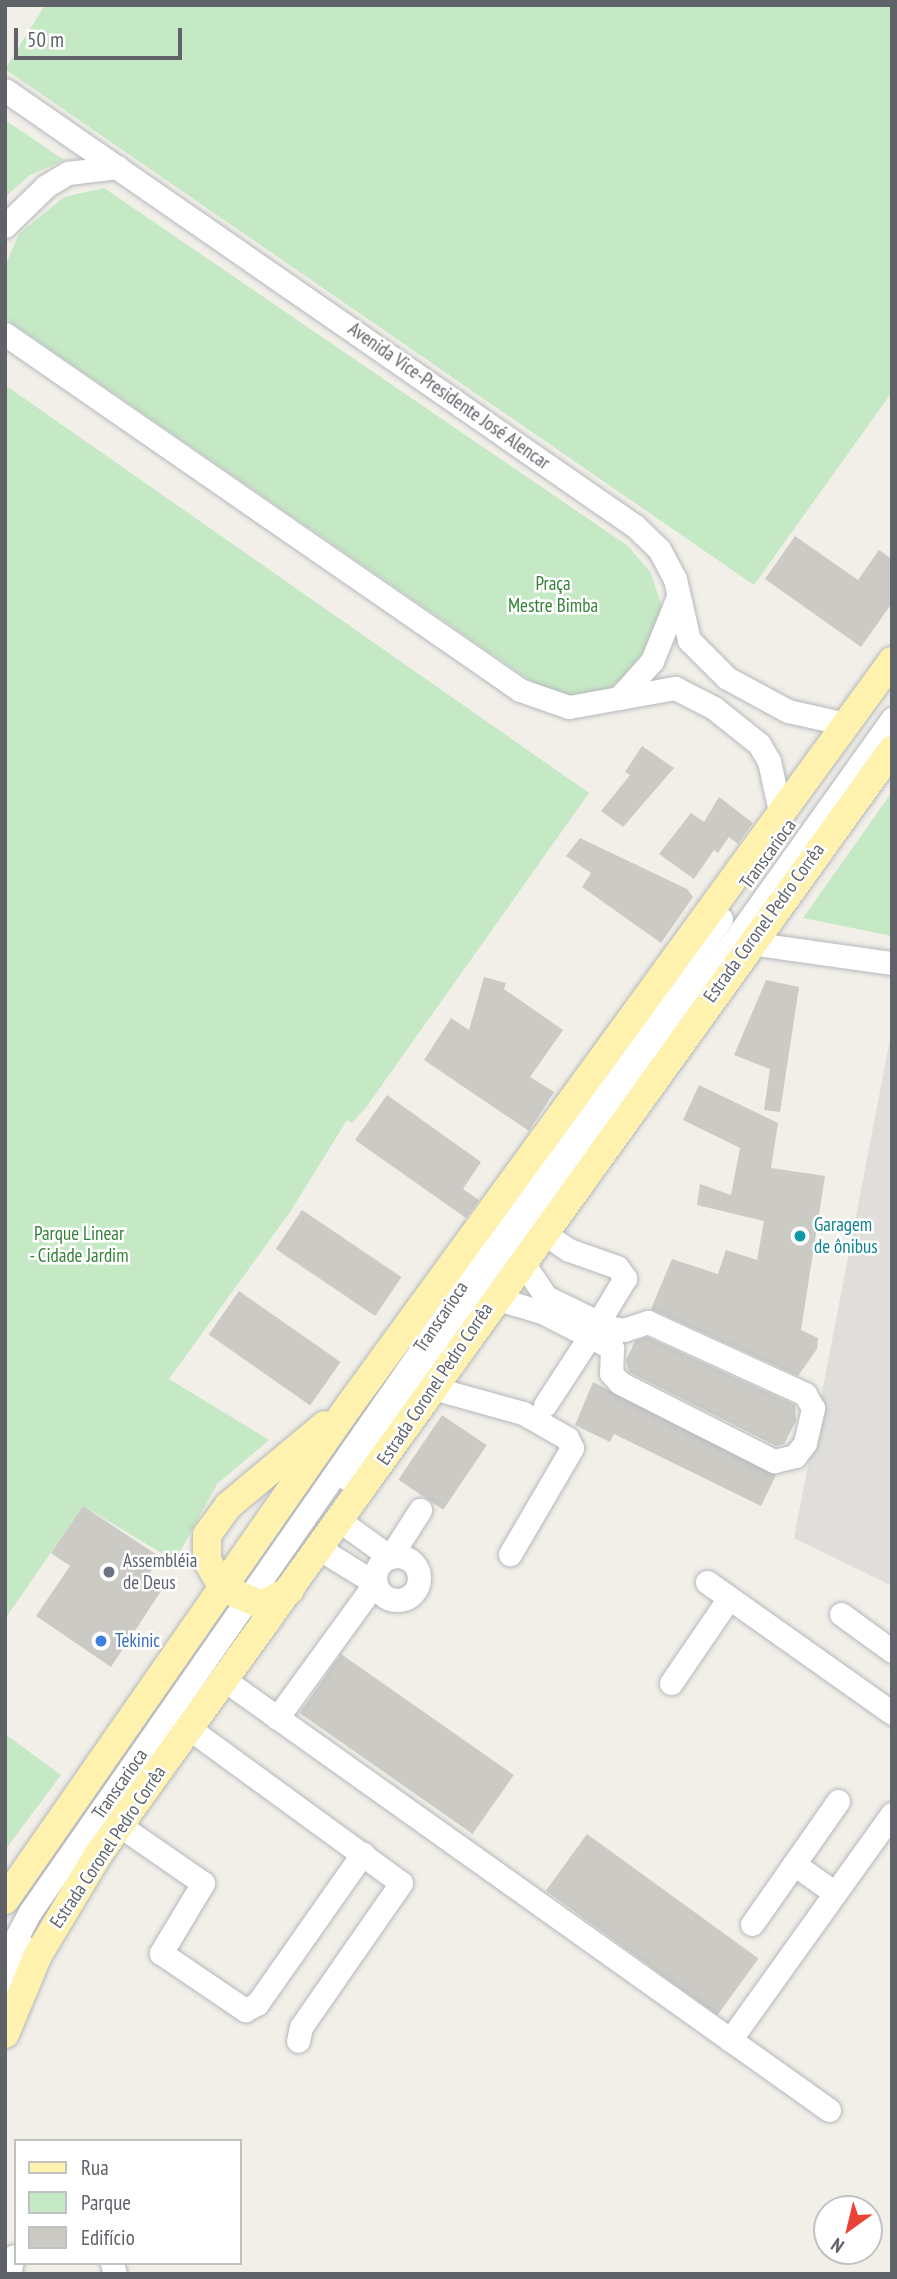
<!DOCTYPE html>
<meta charset="utf-8">
<style>
body{margin:0}
#map{position:relative;width:897px;height:2279px;overflow:hidden;background:#f1efe8;font-family:"PT Sans Narrow",sans-serif}
div>[style]{position:absolute}
[style*='--x']{left:calc(var(--x)*1px);top:calc(var(--y)*1px);width:calc(var(--w)*1px);rotate:calc(var(--a)*1deg)}
.industrial>*{inset:0;background:#e0deda}
.green>*{inset:0;background:#c5e8c5}
.building>*{inset:0;background:#cccac5;transform-origin:0 0}
.roads{filter:drop-shadow(0 0 2px #b5b8bc) drop-shadow(0 0 2px #b5b8bc)}
.minor>*{height:23px;margin:-11.5px;padding:0 11.5px;transform-origin:11.5px;border-radius:11.5px;background:#fff}
.minor>.ring{margin:-11.5px;padding:0;box-sizing:content-box;background:none;border:23px solid #fff;border-radius:50%}
.major>*{height:28px;margin:-14px;padding:0 14px;transform-origin:14px;border-radius:14px;background:#fff2af}
.dots>*{width:19px;height:19px;translate:-50% -50%;box-sizing:border-box;border:4px solid #fff;border-radius:50%}
span{translate:-50% -50%;white-space:nowrap;text-align:center;line-height:1.15;-webkit-text-stroke:5px #fff;paint-order:stroke}
.street-label{font-size:19px;color:#5f6368}
.park-label{font-size:19px;color:#348238}
.culture-label{font-size:19px;color:#0d838f}
.left{translate:0 -50%;text-align:left}
.worship-label{font-size:19px;color:#5b616d}
.shop-label{font-size:19px;color:#366cbe}
.frame{position:absolute;inset:0;border:7px solid #5f6368;pointer-events:none}
.legend{position:absolute;left:14px;top:2139px;width:228px;height:126px;box-sizing:border-box;background:#fff;border:2px solid #bfc1c3;margin:0;padding:9px 12px;list-style:none;font-size:21px;color:#5f6368}
.legend li{display:flex;align-items:center;gap:14px;height:35px}
.legend b{width:35px;border:2px solid #bfc1c3}
.north{position:absolute;left:813px;top:2195px;width:70px;height:70px;box-sizing:border-box;background:#fff;border:2px solid #bfc1c3;border-radius:50%;rotate:214deg;font-size:19px;font-weight:700;line-height:28px;text-align:center;color:#5f6368}
.north::after{content:'';display:block;margin:auto;width:24px;height:32px;background:#ea4335;clip-path:polygon(50% 0,100% 100%,50% 72%,0 100%)}
.scale{position:absolute;left:14px;top:28px;width:168px;height:32px;box-sizing:border-box;border:4px solid #5f6368;border-top:0;padding-left:9px;font-size:21px;line-height:24px;white-space:nowrap;color:#5f6368;-webkit-text-stroke:5px #fff;paint-order:stroke}
</style>
<div id="map">
<div class="industrial">
<i style="clip-path:polygon(892px 1029px,892px 1586px,794px 1538px)"></i>
</div>
<div class="green">
<i style="clip-path:polygon(45px 5px,892px 5px,892px 392px,754px 585px,5px 69px)"></i>
<i style="clip-path:polygon(5px 120px,64px 160px,30px 175px,5px 197px)"></i>
<i style="clip-path:polygon(104px 188px,628px 546px,651px 573px,662px 607px,653px 641px,632px 671px,604px 692px,572px 697px,547px 692px,6px 319px,5px 266px,19px 234px,64px 197px)"></i>
<i style="clip-path:polygon(5px 385px,589px 793px,367px 1106px,352px 1123px,347px 1120px,290px 1212px,169px 1379px,269px 1440px,217px 1484px,175px 1561px,83px 1506px,5px 1619px)"></i>
<i style="clip-path:polygon(892px 792px,892px 936px,803px 918px)"></i>
<i style="clip-path:polygon(5px 1734px,61px 1775px,5px 1850px)"></i>
</div>
<div class="building">
<i style="clip-path:polygon(795px 536px,858px 580px,879px 550px,892px 559px,892px 603px,861px 647px,765px 579px)"></i>
<i style="clip-path:polygon(642px 746px,674px 768px,623px 827px,601px 811px,630px 775px,625px 772px)"></i>
<i style="clip-path:polygon(719px 797px,753px 823px,738px 844px,729px 837px,718px 853px,714px 850px,694px 879px,659px 854px,691px 813px,704px 822px)"></i>
<i style="clip-path:polygon(580px 838px,687px 889px,693px 897px,661px 943px,582px 887px,591px 873px,566px 856px)"></i>
<i style="clip-path:polygon(484px 977px,506px 983px,504px 989px,563px 1030px,530px 1077px,554px 1092px,529px 1131px,424px 1060px,451px 1018px,469px 1030px)"></i>
<i style="clip-path:polygon(766px 980px,799px 987px,780px 1112px,764px 1110px,770px 1069px,734px 1055px)"></i>
<i style="clip-path:polygon(699px 1085px,778px 1123px,771px 1168px,825px 1176px,801px 1330px,818px 1338px,817px 1349px,798px 1376px,651px 1309px,672px 1259px,718px 1274px,726px 1250px,757px 1260px,764px 1221px,697px 1205px,700px 1184px,731px 1195px,740px 1148px,683px 1120px)"></i>
<i style="clip-path:polygon(387px 1095px,481px 1162px,463px 1189px,479px 1200px,466px 1218px,355px 1140px)"></i>
<i style="left:302px;top:1210px;width:120px;height:47px;rotate:34deg"></i>
<i style="left:239px;top:1291px;width:124px;height:53px;rotate:35deg"></i>
<i style="clip-path:polygon(647px 1337px,795px 1405px,796px 1421px,784px 1444px,776px 1446px,629px 1372px,626px 1360px,635px 1341px)"></i>
<i style="clip-path:polygon(593px 1382px,776px 1475px,761px 1506px,614px 1434px,610px 1442px,575px 1425px)"></i>
<i style="left:442px;top:1415px;width:54px;height:78px;rotate:34deg"></i>
<i style="clip-path:polygon(83px 1506px,160px 1557px,147px 1577px,163px 1588px,111px 1667px,36px 1616px,70px 1566px,51px 1553px)"></i>
<i style="left:341px;top:1654px;width:211px;height:72px;rotate:35deg"></i>
<i style="left:587px;top:1834px;width:212px;height:70px;rotate:36deg"></i>
</div>
<div class="roads">
<div class="minor">
<i style="--x:5;--y:90;--w:766;--a:34.69"></i>
<i style="--x:635;--y:526;--w:33;--a:44"></i>
<i style="--x:659;--y:549;--w:34;--a:62"></i>
<i style="--x:675;--y:579;--w:63;--a:77.1"></i>
<i style="--x:689;--y:640;--w:54;--a:45"></i>
<i style="--x:727;--y:678;--w:69;--a:28.4"></i>
<i style="--x:788;--y:711;--w:59;--a:12.6"></i>
<i style="--x:5;--y:226;--w:57;--a:-44.3"></i>
<i style="--x:46;--y:186;--w:26;--a:-31"></i>
<i style="--x:68;--y:173;--w:50;--a:-6.8"></i>
<i style="--x:5;--y:334;--w:626;--a:34.65"></i>
<i style="--x:520;--y:690;--w:52;--a:19.1"></i>
<i style="--x:569;--y:707;--w:108;--a:-10.2"></i>
<i style="--x:675;--y:688;--w:44;--a:27.1"></i>
<i style="--x:714;--y:708;--w:58;--a:38.7"></i>
<i style="--x:759;--y:744;--w:20;--a:60"></i>
<i style="--x:769;--y:761;--w:56;--a:77.7"></i>
<i style="--x:619;--y:698;--w:50;--a:-48.3"></i>
<i style="--x:652;--y:661;--w:69;--a:-67.9"></i>
<i style="--x:749;--y:943;--w:144;--a:8"></i>
<i style="--x:542;--y:1232;--w:32;--a:34"></i>
<i style="--x:569;--y:1250;--w:51;--a:19.5"></i>
<i style="--x:617;--y:1267;--w:14;--a:54"></i>
<i style="--x:625;--y:1278;--w:52;--a:121"></i>
<i style="--x:494;--y:1298;--w:50;--a:16.3"></i>
<i style="--x:542;--y:1312;--w:79;--a:27.2"></i>
<i style="--x:612;--y:1348;--w:25;--a:92"></i>
<i style="--x:611;--y:1373;--w:13;--a:48"></i>
<i style="--x:620;--y:1383;--w:173;--a:26.9"></i>
<i style="--x:774;--y:1461;--w:22;--a:-13"></i>
<i style="--x:795;--y:1456;--w:16;--a:-52"></i>
<i style="--x:805;--y:1443;--w:36;--a:-77"></i>
<i style="--x:813;--y:1408;--w:16;--a:-120"></i>
<i style="--x:805;--y:1394;--w:173;--a:-155.4"></i>
<i style="--x:648;--y:1322;--w:25;--a:162"></i>
<i style="--x:624;--y:1330;--w:16;--a:-169"></i>
<i style="--x:608;--y:1327;--w:69;--a:-154.2"></i>
<i style="--x:546;--y:1297;--w:45;--a:-124"></i>
<i style="--x:433;--y:1388;--w:93;--a:15.5"></i>
<i style="--x:523;--y:1413;--w:51;--a:29.6"></i>
<i style="--x:567;--y:1438;--w:11;--a:63"></i>
<i style="--x:572;--y:1448;--w:123;--a:120.3"></i>
<i style="--x:545;--y:1405;--w:82;--a:-56.9"></i>
<i style="--x:349;--y:1480;--w:935;--a:-54.49"></i>
<i style="--x:340;--y:1521;--w:62;--a:35.8"></i>
<i style="--x:390;--y:1557;--w:56;--a:-57.4"></i>
<i class="ring" style="left:375px;top:1556px;width:21px;height:21px"></i>
<i style="--x:707;--y:1582;--w:227;--a:35.3"></i>
<i style="--x:841;--y:1614;--w:63;--a:36"></i>
<i style="--x:226;--y:1681;--w:740;--a:35.43"></i>
<i style="--x:671;--y:1683;--w:103;--a:-55.7"></i>
<i style="--x:277;--y:1718;--w:167;--a:-54"></i>
<i style="--x:375;--y:1583;--w:65;--a:-148.3"></i>
<i style="--x:190;--y:1729;--w:261;--a:36.1"></i>
<i style="--x:401;--y:1883;--w:175;--a:124.8"></i>
<i style="--x:301;--y:2027;--w:14;--a:102"></i>
<i style="--x:119;--y:1825;--w:102;--a:34.6"></i>
<i style="--x:203;--y:1883;--w:82;--a:121"></i>
<i style="--x:161;--y:1953;--w:102;--a:34.2"></i>
<i style="--x:245;--y:2010;--w:13;--a:-27"></i>
<i style="--x:257;--y:2004;--w:184;--a:-54.9"></i>
<i style="--x:794;--y:1864;--w:50;--a:35.3"></i>
<i style="--x:752;--y:1924;--w:150;--a:-55"></i>
<i style="--x:5;--y:1959;--w:53;--a:-62"></i>
<i style="--x:30;--y:1912;--w:1210;--a:-55.17"></i>
<i style="--x:5;--y:1985;--w:43;--a:-65.2"></i>
<i style="--x:730;--y:2040;--w:278;--a:-54.4"></i>
<i style="--x:112;--y:2263;--w:11;--a:75"></i>
<i style="--x:9;--y:2274;--w:18;--a:-77"></i>
</div>
<div class="major">
<i style="--x:290;--y:1590;--w:32;--a:152"></i>
<i style="--x:262;--y:1605;--w:43;--a:-156.4"></i>
<i style="--x:223;--y:1588;--w:32;--a:-120"></i>
<i style="--x:207;--y:1560;--w:25;--a:-90"></i>
<i style="--x:207;--y:1535;--w:36;--a:-54"></i>
<i style="--x:228;--y:1506;--w:126;--a:-39.9"></i>
<i style="--x:5;--y:1900;--w:602;--a:-55.15"></i>
<i style="--x:349;--y:1406;--w:922;--a:-53.91"></i>
<i style="--x:5;--y:2034;--w:86;--a:-67.3"></i>
<i style="--x:38;--y:1955;--w:117;--a:-59"></i>
<i style="--x:98;--y:1855;--w:1361;--a:-54.3"></i>
</div>
</div>
<div class="dots">
<i style="left:800px;top:1236px;background:#0f9aa8"></i>
<i style="left:109px;top:1572px;background:#6b7280"></i>
<i style="left:101px;top:1641px;background:#3f7fe0"></i>
</div>
<div class="street-label">
<span style="left:449px;top:396px;rotate:35deg">Avenida Vice-Presidente José Alencar</span>
<span style="left:768px;top:854px;rotate:-54deg">Transcarioca</span>
<span style="left:764px;top:923px;rotate:-54deg">Estrada Coronel Pedro Corrêa</span>
<span style="left:441px;top:1317px;rotate:-56deg">Transcarioca</span>
<span style="left:435px;top:1384px;rotate:-56deg">Estrada Coronel Pedro Corrêa</span>
<span style="left:120px;top:1784px;rotate:-55deg">Transcarioca</span>
<span style="left:108px;top:1847px;rotate:-56deg">Estrada Coronel Pedro Corrêa</span>
</div>
<div class="park-label">
<span style="left:553px;top:595px">Praça<br>Mestre Bimba</span>
<span style="left:79px;top:1245px">Parque Linear<br>- Cidade Jardim</span>
</div>
<div class="culture-label">
<span class="left" style="left:814px;top:1236px">Garagem<br>de ônibus</span>
</div>
<div class="worship-label">
<span class="left" style="left:123px;top:1572px">Assembléia<br>de Deus</span>
</div>
<div class="shop-label">
<span class="left" style="left:115px;top:1641px">Tekinic</span>
</div>
<div class="frame"></div>
<ul class="legend">
<li><b style="height:9px;background:#fff2af"></b>Rua</li>
<li><b style="height:19px;background:#c5e8c5"></b>Parque</li>
<li><b style="height:19px;background:#cccac5"></b>Edifício</li>
</ul>
<div class="north">N</div>
<div class="scale">50 m</div>
</div>
